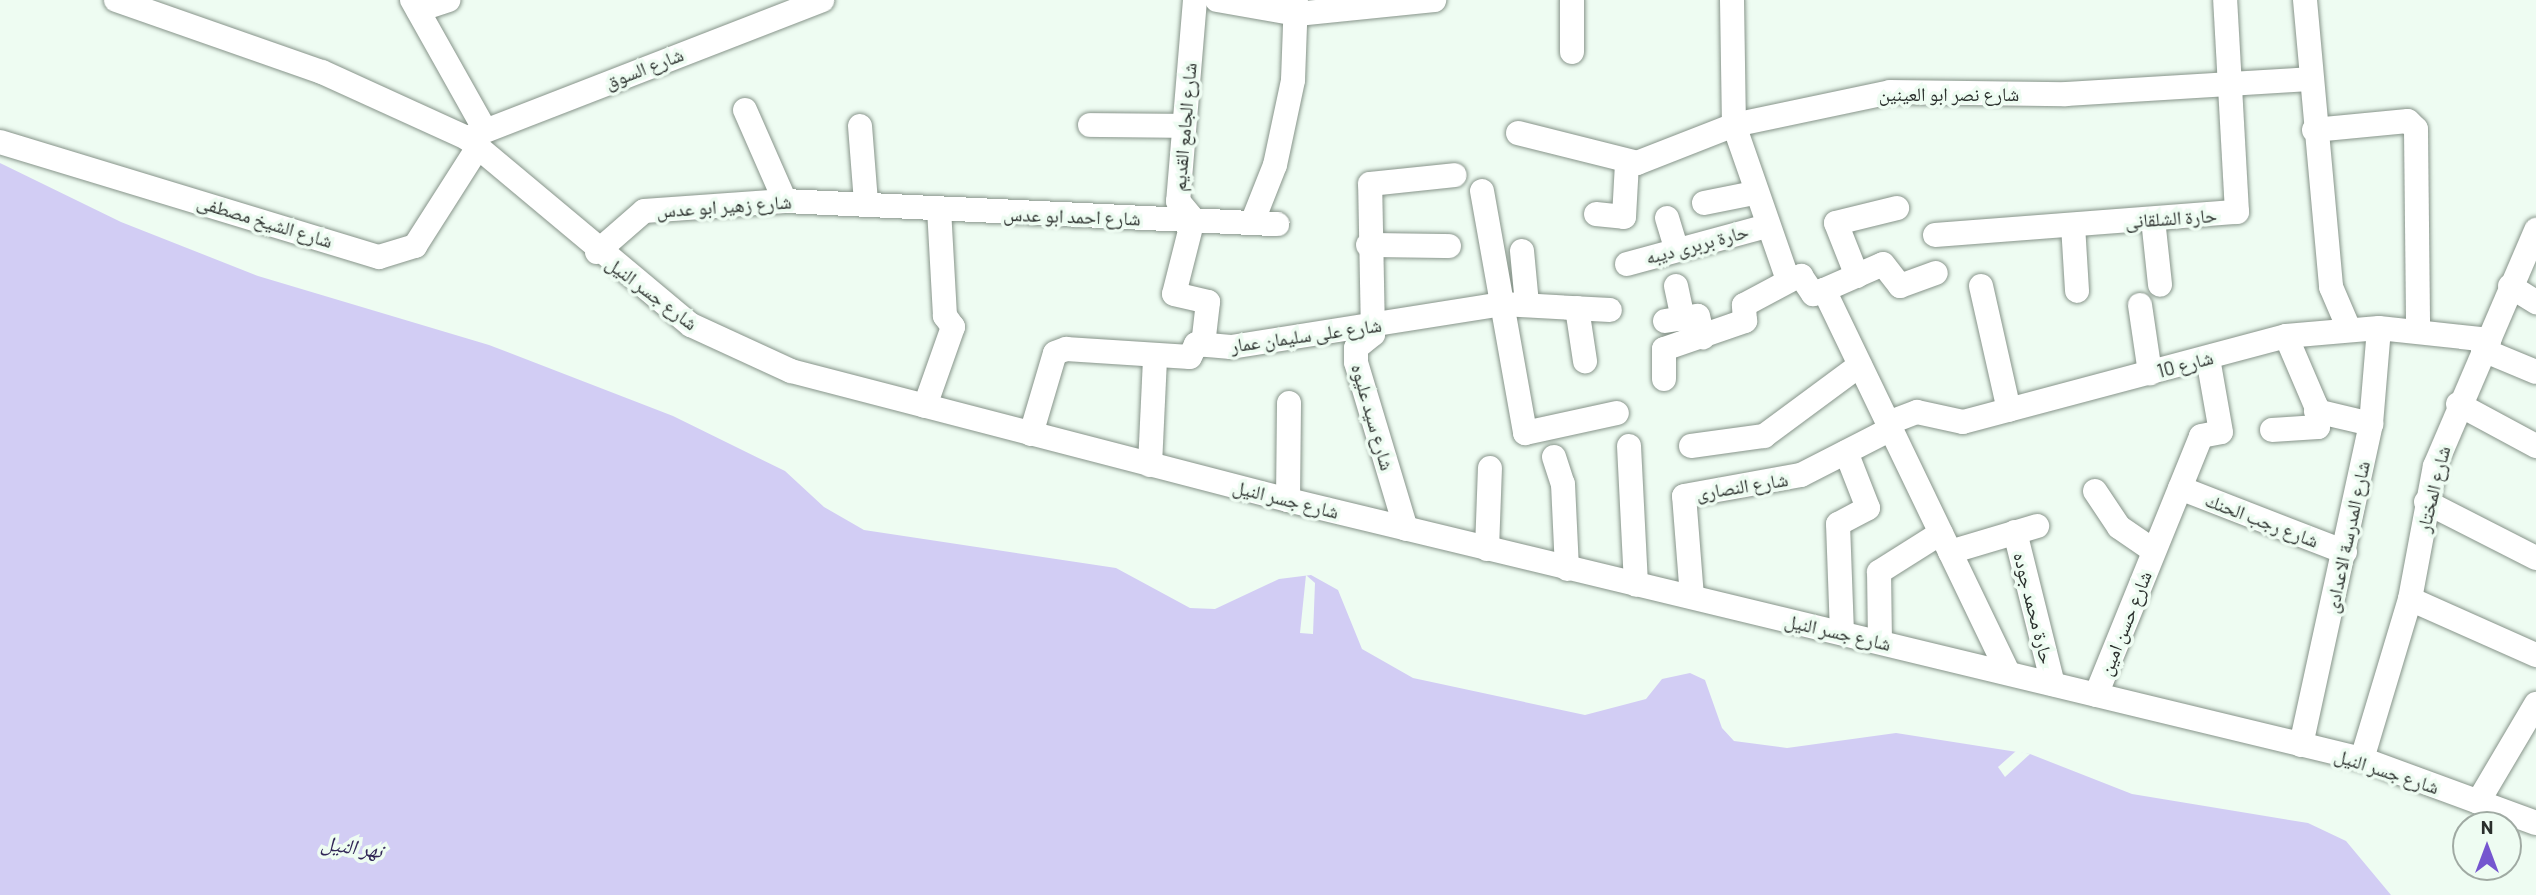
<!DOCTYPE html>
<meta charset="utf-8">
<style>
body{margin:0}
#map{position:relative;width:2536px;height:895px;overflow:hidden;background:#eefcf2;font-family:Barlow,"Noto Naskh Arabic",sans-serif}
div>[style]{position:absolute}
[style*='--x']{left:calc(var(--x)*1px);top:calc(var(--y)*1px);width:calc(var(--w)*1px);rotate:calc(var(--a)*1deg)}
.water>*{inset:0;background:#d2cdf4}
.pier>*{inset:0;background:#eefcf2}
.roads{filter:drop-shadow(0 0 2px #87948a) drop-shadow(0 0 2px #87948a)}
.minor>*{height:24px;margin:-12px;padding:0 12px;transform-origin:12px;border-radius:12px;background:#fff}
span{translate:-50% -50%;white-space:nowrap;text-align:center;line-height:1.15;-webkit-text-stroke:7px #eefcf2;paint-order:stroke}
.street-label{font-size:19px;color:#2a2f2c}
.water-label{font-size:21px;color:#312656;font-style:italic}
.north{position:absolute;left:2452px;top:811px;width:70px;height:70px;box-sizing:border-box;background:#eefcf2;border:2px solid #a0aaa3;border-radius:50%;rotate:0deg;font-size:19px;font-weight:700;line-height:28px;text-align:center;color:#2a2f2c}
.north::after{content:'';display:block;margin:auto;width:24px;height:32px;background:#7556cf;clip-path:polygon(50% 0,100% 100%,50% 72%,0 100%)}
</style>
<div id="map">
<div class="water">
<i style="clip-path:polygon(0 163px,121px 222px,258px 276px,489px 345px,673px 416px,785px 471px,824px 507px,864px 530px,1116px 568px,1190px 608px,1215px 609px,1279px 579px,1311px 575px,1338px 590px,1362px 649px,1413px 678px,1585px 715px,1646px 699px,1662px 679px,1690px 673px,1705px 680px,1722px 728px,1734px 741px,1787px 748px,1896px 733px,2030px 754px,2132px 794px,2308px 823px,2346px 841px,2391px 895px,0 895px)"></i>
</div>
<div class="pier">
<i style="clip-path:polygon(1306px 575px,1315px 583px,1313px 634px,1300px 633px)"></i>
<i style="clip-path:polygon(2016px 751px,2030px 754px,2005px 777px,1998px 767px)"></i>
</div>
<div class="roads">
<div class="minor">
<i style="--x:116;--y:0;--w:218;--a:19.3"></i>
<i style="--x:322;--y:72;--w:159;--a:24.5"></i>
<i style="--x:467;--y:138;--w:292;--a:39.9"></i>
<i style="--x:691;--y:325;--w:110;--a:24.7"></i>
<i style="--x:791;--y:371;--w:513;--a:14.55"></i>
<i style="--x:1288;--y:500;--w:1105;--a:13.56"></i>
<i style="--x:2362;--y:759;--w:185;--a:20.2"></i>
<i style="--x:412;--y:0;--w:149;--a:60.7"></i>
<i style="--x:1195;--y:0;--w:202;--a:94.8"></i>
<i style="--x:1178;--y:201;--w:23;--a:50"></i>
<i style="--x:1193;--y:219;--w:77;--a:104.2"></i>
<i style="--x:1174;--y:294;--w:35;--a:13"></i>
<i style="--x:1208;--y:302;--w:43;--a:96.6"></i>
<i style="--x:1217;--y:0;--w:81;--a:9.9"></i>
<i style="--x:1297;--y:14;--w:138;--a:-5.8"></i>
<i style="--x:1572;--y:0;--w:52;--a:90"></i>
<i style="--x:1732;--y:0;--w:125;--a:89.1"></i>
<i style="--x:1734;--y:125;--w:164;--a:70.8"></i>
<i style="--x:1788;--y:280;--w:14;--a:-17"></i>
<i style="--x:1801;--y:276;--w:22;--a:56"></i>
<i style="--x:1813;--y:294;--w:12;--a:-20"></i>
<i style="--x:1824;--y:290;--w:425;--a:64.3"></i>
<i style="--x:2305;--y:0;--w:288;--a:84.8"></i>
<i style="--x:2331;--y:287;--w:46;--a:66.8"></i>
<i style="--x:418;--y:10;--w:32;--a:-18"></i>
<i style="--x:745;--y:110;--w:99;--a:66.3"></i>
<i style="--x:1090;--y:125;--w:94;--a:0.6"></i>
<i style="--x:860;--y:126;--w:76;--a:85.5"></i>
<i style="--x:2314;--y:130;--w:94;--a:-5.5"></i>
<i style="--x:2408;--y:121;--w:11;--a:45"></i>
<i style="--x:2416;--y:129;--w:200;--a:89.4"></i>
<i style="--x:1518;--y:133;--w:123;--a:14.1"></i>
<i style="--x:1637;--y:163;--w:104;--a:-21.4"></i>
<i style="--x:1734;--y:125;--w:159;--a:-11.9"></i>
<i style="--x:1890;--y:92;--w:176;--a:0.7"></i>
<i style="--x:2066;--y:94;--w:244;--a:-3.5"></i>
<i style="--x:467;--y:138;--w:381;--a:-21.2"></i>
<i style="--x:0;--y:142;--w:396;--a:16.9"></i>
<i style="--x:379;--y:257;--w:38;--a:-17"></i>
<i style="--x:415;--y:246;--w:117;--a:-57.5"></i>
<i style="--x:1482;--y:191;--w:246;--a:79.9"></i>
<i style="--x:1525;--y:433;--w:94;--a:-12.3"></i>
<i style="--x:1704;--y:203;--w:51;--a:-11.3"></i>
<i style="--x:1596;--y:214;--w:28;--a:6"></i>
<i style="--x:1624;--y:217;--w:54;--a:-86.8"></i>
<i style="--x:1667;--y:218;--w:30;--a:73"></i>
<i style="--x:2153;--y:219;--w:66;--a:83.9"></i>
<i style="--x:1252;--y:223;--w:62;--a:-68.4"></i>
<i style="--x:1275;--y:165;--w:87;--a:-78"></i>
<i style="--x:1293;--y:80;--w:80;--a:-87.9"></i>
<i style="--x:2073;--y:225;--w:66;--a:86.5"></i>
<i style="--x:1935;--y:235;--w:303;--a:-4.4"></i>
<i style="--x:2237;--y:212;--w:212;--a:-93.2"></i>
<i style="--x:1368;--y:245;--w:81;--a:0.7"></i>
<i style="--x:1522;--y:251;--w:53;--a:84.6"></i>
<i style="--x:597;--y:252;--w:62;--a:-41.1"></i>
<i style="--x:644;--y:211;--w:141;--a:-4.1"></i>
<i style="--x:785;--y:201;--w:493;--a:2.7"></i>
<i style="--x:1627;--y:264;--w:145;--a:-15.2"></i>
<i style="--x:1857;--y:276;--w:57;--a:-111.6"></i>
<i style="--x:1836;--y:223;--w:63;--a:-13.8"></i>
<i style="--x:1676;--y:286;--w:34;--a:78"></i>
<i style="--x:1981;--y:286;--w:127;--a:77.3"></i>
<i style="--x:2510;--y:286;--w:31;--a:32"></i>
<i style="--x:1824;--y:290;--w:64;--a:-23.8"></i>
<i style="--x:1883;--y:264;--w:28;--a:52"></i>
<i style="--x:1900;--y:286;--w:38;--a:-20"></i>
<i style="--x:2140;--y:305;--w:69;--a:81.6"></i>
<i style="--x:1577;--y:308;--w:54;--a:81.4"></i>
<i style="--x:1665;--y:321;--w:33;--a:-9"></i>
<i style="--x:1698;--y:316;--w:22;--a:77"></i>
<i style="--x:2483;--y:350;--w:57;--a:22.5"></i>
<i style="--x:1664;--y:379;--w:30;--a:-90"></i>
<i style="--x:1664;--y:349;--w:86;--a:-19.1"></i>
<i style="--x:1745;--y:321;--w:16;--a:-94"></i>
<i style="--x:1744;--y:305;--w:51;--a:-28.1"></i>
<i style="--x:2458;--y:404;--w:89;--a:28.3"></i>
<i style="--x:925;--y:406;--w:84;--a:-70.5"></i>
<i style="--x:953;--y:327;--w:14;--a:-126"></i>
<i style="--x:945;--y:316;--w:106;--a:-93.2"></i>
<i style="--x:2316;--y:411;--w:57;--a:13.3"></i>
<i style="--x:1888;--y:423;--w:31;--a:-21"></i>
<i style="--x:1917;--y:412;--w:47;--a:12.3"></i>
<i style="--x:1963;--y:422;--w:334;--a:-14.9"></i>
<i style="--x:2286;--y:336;--w:93;--a:-4.9"></i>
<i style="--x:2379;--y:328;--w:111;--a:6.2"></i>
<i style="--x:2272;--y:430;--w:46;--a:-3.7"></i>
<i style="--x:2318;--y:427;--w:21;--a:-95"></i>
<i style="--x:2316;--y:406;--w:76;--a:-113.2"></i>
<i style="--x:1031;--y:434;--w:84;--a:-73.5"></i>
<i style="--x:1055;--y:353;--w:12;--a:-20"></i>
<i style="--x:1066;--y:349;--w:124;--a:3.7"></i>
<i style="--x:1190;--y:357;--w:14;--a:-65"></i>
<i style="--x:1196;--y:344;--w:35;--a:5"></i>
<i style="--x:1231;--y:347;--w:274;--a:-9"></i>
<i style="--x:1502;--y:304;--w:108;--a:3.2"></i>
<i style="--x:1629;--y:446;--w:139;--a:87.1"></i>
<i style="--x:1691;--y:446;--w:74;--a:-7.8"></i>
<i style="--x:1764;--y:436;--w:119;--a:-36.5"></i>
<i style="--x:1554;--y:457;--w:28;--a:72"></i>
<i style="--x:1563;--y:484;--w:85;--a:87.3"></i>
<i style="--x:1150;--y:465;--w:107;--a:-87.3"></i>
<i style="--x:2180;--y:488;--w:177;--a:21.2"></i>
<i style="--x:2095;--y:491;--w:43;--a:56.3"></i>
<i style="--x:2119;--y:527;--w:42;--a:34.4"></i>
<i style="--x:1288;--y:500;--w:97;--a:-89.4"></i>
<i style="--x:2426;--y:502;--w:123;--a:27"></i>
<i style="--x:1406;--y:529;--w:174;--a:-106.7"></i>
<i style="--x:1356;--y:362;--w:14;--a:-90"></i>
<i style="--x:1356;--y:348;--w:22;--a:-39"></i>
<i style="--x:1373;--y:334;--w:150;--a:-91.1"></i>
<i style="--x:1370;--y:184;--w:85;--a:-6"></i>
<i style="--x:2015;--y:532;--w:157;--a:76"></i>
<i style="--x:1487;--y:549;--w:81;--a:-87.9"></i>
<i style="--x:1950;--y:552;--w:91;--a:-16.6"></i>
<i style="--x:1692;--y:597;--w:101;--a:-94.5"></i>
<i style="--x:1684;--y:496;--w:119;--a:-10.2"></i>
<i style="--x:1801;--y:475;--w:101;--a:-27.1"></i>
<i style="--x:2410;--y:599;--w:138;--a:24"></i>
<i style="--x:1842;--y:633;--w:109;--a:-92.1"></i>
<i style="--x:1838;--y:524;--w:34;--a:-28"></i>
<i style="--x:1868;--y:508;--w:60;--a:-111.4"></i>
<i style="--x:1880;--y:642;--w:70;--a:-90.8"></i>
<i style="--x:1879;--y:572;--w:73;--a:-32.2"></i>
<i style="--x:2096;--y:695;--w:279;--a:-67.9"></i>
<i style="--x:2201;--y:436;--w:20;--a:-11"></i>
<i style="--x:2221;--y:432;--w:75;--a:-100"></i>
<i style="--x:2301;--y:745;--w:329;--a:-77.7"></i>
<i style="--x:2371;--y:424;--w:96;--a:-85.2"></i>
<i style="--x:2362;--y:759;--w:167;--a:-73.3"></i>
<i style="--x:2410;--y:599;--w:135;--a:-79.4"></i>
<i style="--x:2435;--y:466;--w:257;--a:-66.8"></i>
<i style="--x:2478;--y:802;--w:114;--a:-59.4"></i>
</div>
</div>
<div class="street-label">
<span style="left:644px;top:68px;rotate:-21deg">شارع السوق</span>
<span style="left:1949px;top:94px">شارع نصر ابو العينين</span>
<span style="left:1184px;top:127px;rotate:-85deg">شارع الجامع القديم</span>
<span style="left:724px;top:206px;rotate:-4deg">شارع زهير ابو عدس</span>
<span style="left:1072px;top:216px;rotate:2deg">شارع احمد ابو عدس</span>
<span style="left:2171px;top:218px;rotate:-4deg">حارة الشلقانى</span>
<span style="left:265px;top:221px;rotate:17deg">شارع الشيخ مصطفى</span>
<span style="left:1697px;top:244px;rotate:-15deg">حارة بربرى ديبه</span>
<span style="left:652px;top:293px;rotate:37deg">شارع جسر النيل</span>
<span style="left:1306px;top:335px;rotate:-8deg">شارع على سليمان عمار</span>
<span style="left:2185px;top:364px;rotate:-15deg">شارع 10</span>
<span style="left:1373px;top:417px;rotate:74deg">شارع سيد عليوه</span>
<span style="left:1742px;top:486px;rotate:-9deg">شارع النصارى</span>
<span style="left:2433px;top:489px;rotate:-76deg">شارع المختار</span>
<span style="left:1286px;top:499px;rotate:14deg">شارع جسر النيل</span>
<span style="left:2262px;top:520px;rotate:21deg">شارع رجب الحنك</span>
<span style="left:2347px;top:537px;rotate:-78deg">شارع المدرسة الاعدادى</span>
<span style="left:2034px;top:608px;rotate:76deg">حارة محمد جوده</span>
<span style="left:2125px;top:623px;rotate:-68deg">شارع حسن امين</span>
<span style="left:1838px;top:632px;rotate:13deg">شارع جسر النيل</span>
<span style="left:2387px;top:771px;rotate:18deg">شارع جسر النيل</span>
</div>
<div class="water-label">
<span style="left:352px;top:846px;rotate:8deg">نهر النيل</span>
</div>
<div class="north">N</div>
</div>
